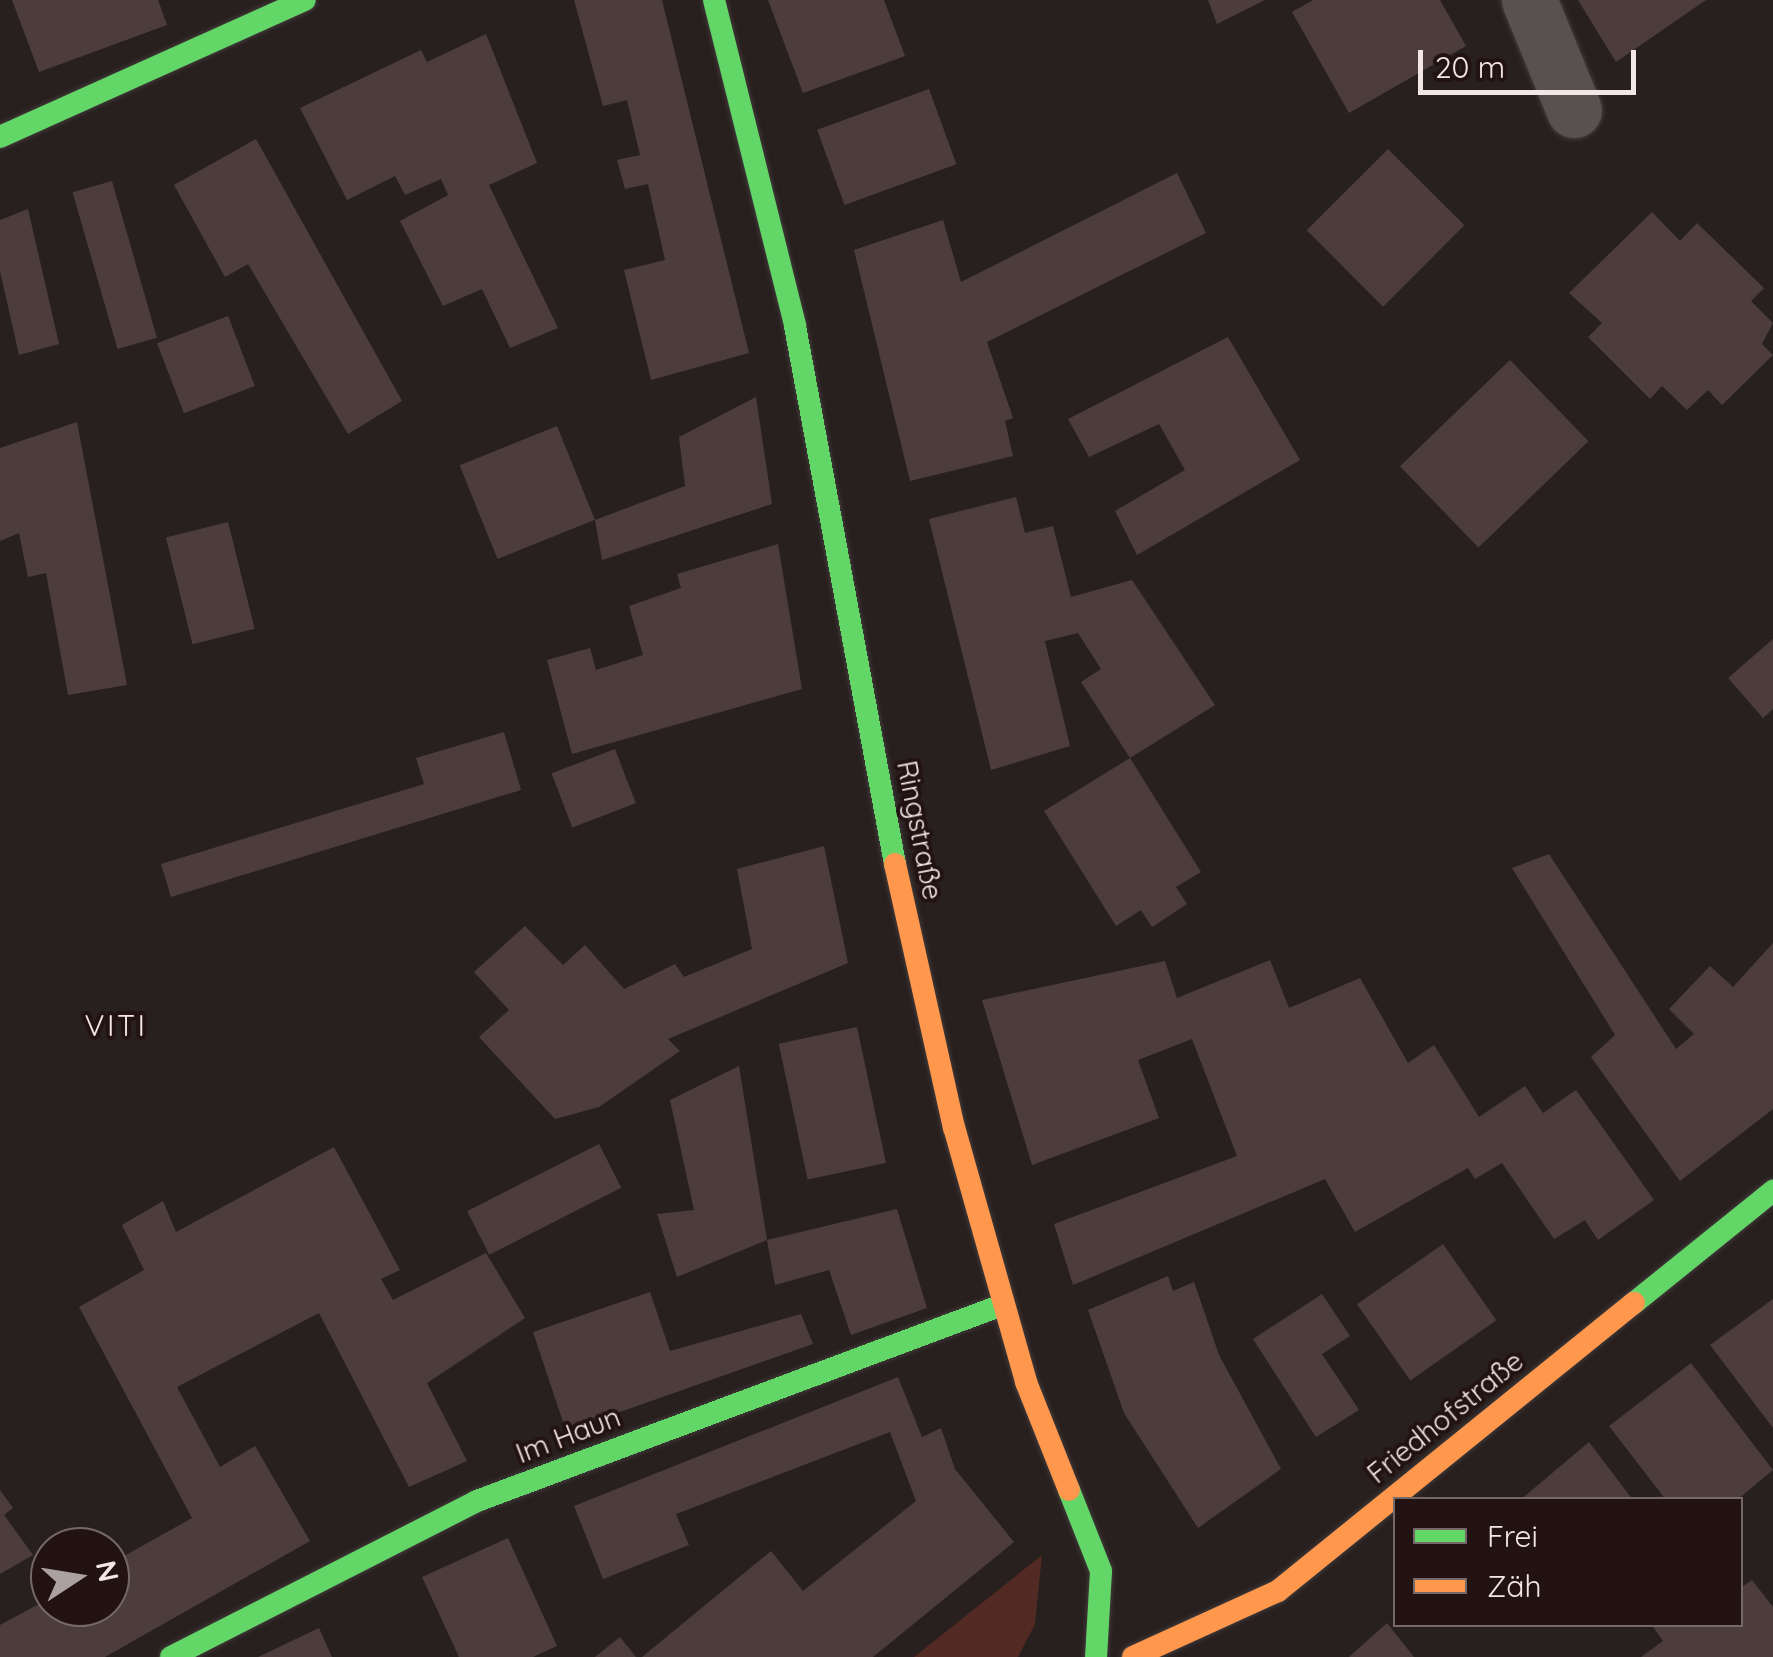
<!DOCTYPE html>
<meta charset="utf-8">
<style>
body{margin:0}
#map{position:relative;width:1773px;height:1657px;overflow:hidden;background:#28201f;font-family:Quicksand,sans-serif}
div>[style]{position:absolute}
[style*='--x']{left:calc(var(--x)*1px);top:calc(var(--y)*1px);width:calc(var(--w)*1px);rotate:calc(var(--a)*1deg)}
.green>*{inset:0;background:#532924}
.building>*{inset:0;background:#4c3d3c;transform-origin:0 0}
.roads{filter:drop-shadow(0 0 2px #413a3a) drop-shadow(0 0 2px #413a3a)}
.street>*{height:55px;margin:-27.5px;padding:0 27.5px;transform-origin:27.5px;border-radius:27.5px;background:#585150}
.fast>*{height:22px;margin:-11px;padding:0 11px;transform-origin:11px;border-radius:11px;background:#63d668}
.slow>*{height:22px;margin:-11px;padding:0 11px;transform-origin:11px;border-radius:11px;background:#ff974d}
span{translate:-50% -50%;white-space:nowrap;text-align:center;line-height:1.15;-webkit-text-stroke:8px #221312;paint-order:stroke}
.street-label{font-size:28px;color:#f2e7e5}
.neighbourhood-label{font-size:30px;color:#f2e7e5;letter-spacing:2.5px}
.legend{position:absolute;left:1393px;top:1497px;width:350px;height:130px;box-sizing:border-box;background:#221312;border:2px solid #756866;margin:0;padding:12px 18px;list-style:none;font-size:30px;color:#f2e7e5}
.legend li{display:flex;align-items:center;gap:20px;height:50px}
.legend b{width:50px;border:2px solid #756866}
.north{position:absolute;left:30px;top:1527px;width:100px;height:100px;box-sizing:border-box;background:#221312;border:2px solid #756866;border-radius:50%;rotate:78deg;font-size:28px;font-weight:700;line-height:40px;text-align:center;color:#f2e7e5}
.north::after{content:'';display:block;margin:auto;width:35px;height:45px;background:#aba1a0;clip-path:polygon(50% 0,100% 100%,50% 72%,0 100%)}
.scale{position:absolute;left:1418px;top:50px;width:218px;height:45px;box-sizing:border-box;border:5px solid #f2e7e5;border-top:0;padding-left:12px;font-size:30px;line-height:35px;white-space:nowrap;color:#f2e7e5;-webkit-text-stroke:8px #221312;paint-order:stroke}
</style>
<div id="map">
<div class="green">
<i style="clip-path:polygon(1042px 1555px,1035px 1624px,1018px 1657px,914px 1657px)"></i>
</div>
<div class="building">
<i style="clip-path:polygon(12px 0,158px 0,167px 25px,39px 72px)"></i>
<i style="clip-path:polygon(574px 0,662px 0,749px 353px,651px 380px,624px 270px,665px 260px,648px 184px,625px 189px,617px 160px,640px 155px,627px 100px,603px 106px)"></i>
<i style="clip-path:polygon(768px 0,884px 0,905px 56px,803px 93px)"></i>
<i style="clip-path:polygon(1208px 0,1265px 0,1217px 24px)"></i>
<i style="clip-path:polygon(1313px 0,1440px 0,1466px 46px,1349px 113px,1292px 12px)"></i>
<i style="clip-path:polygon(1578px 0,1706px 0,1616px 62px)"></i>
<i style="clip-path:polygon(486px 34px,537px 163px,489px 185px,558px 328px,510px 348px,482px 289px,443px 306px,400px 221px,448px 195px,441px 179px,405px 195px,395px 176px,347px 200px,300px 108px,421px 50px,427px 62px)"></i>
<i style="left:929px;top:89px;width:80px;height:119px;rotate:70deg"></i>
<i style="clip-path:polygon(256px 139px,402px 401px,348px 434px,248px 264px,225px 277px,174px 185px)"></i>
<i style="left:1388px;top:149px;width:108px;height:115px;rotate:45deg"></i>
<i style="clip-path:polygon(1177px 173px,1206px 233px,987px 342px,1013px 418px,1005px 421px,1013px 456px,910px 481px,854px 250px,943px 220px,961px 282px)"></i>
<i style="left:112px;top:181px;width:163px;height:41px;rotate:74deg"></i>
<i style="clip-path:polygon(28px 209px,59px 344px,19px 355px,0 271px,0 220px)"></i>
<i style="clip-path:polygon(1652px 212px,1680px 241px,1697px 223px,1764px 288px,1751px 301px,1773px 323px,1762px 344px,1773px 355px,1722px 405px,1708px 390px,1687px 410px,1662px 386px,1650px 399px,1588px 337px,1602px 323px,1569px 293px)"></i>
<i style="left:228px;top:316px;width:75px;height:76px;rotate:69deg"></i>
<i style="clip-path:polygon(1228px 337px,1300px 460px,1137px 555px,1115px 511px,1185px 470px,1159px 424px,1089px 457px,1068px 419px)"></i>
<i style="left:1510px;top:360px;width:113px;height:153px;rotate:46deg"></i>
<i style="clip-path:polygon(756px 397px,772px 504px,602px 560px,595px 520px,685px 486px,679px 437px)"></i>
<i style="clip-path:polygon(77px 422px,127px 685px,68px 695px,46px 573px,28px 577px,19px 533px,0 541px,0 448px)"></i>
<i style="left:557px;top:426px;width:101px;height:105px;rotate:68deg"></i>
<i style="clip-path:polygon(1016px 497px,1025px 533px,1053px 526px,1071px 597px,1132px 580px,1215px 705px,1130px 758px,1081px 682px,1101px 669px,1078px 633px,1045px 641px,1070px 746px,991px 770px,929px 519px)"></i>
<i style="left:228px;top:522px;width:110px;height:64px;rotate:76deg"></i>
<i style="clip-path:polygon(778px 544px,802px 689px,572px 754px,547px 660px,590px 648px,596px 670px,643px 655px,629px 606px,681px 588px,677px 574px)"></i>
<i style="clip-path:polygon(1773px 639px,1773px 709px,1763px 718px,1728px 678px)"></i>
<i style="clip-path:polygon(504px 732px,521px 790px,171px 897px,161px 864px,424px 784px,416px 758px)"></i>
<i style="left:615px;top:749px;width:58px;height:68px;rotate:69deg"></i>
<i style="clip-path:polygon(1130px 758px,1201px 872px,1176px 887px,1187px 904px,1152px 927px,1141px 910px,1116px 926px,1044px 811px)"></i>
<i style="clip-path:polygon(824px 846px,848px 963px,668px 1039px,680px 1051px,599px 1107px,555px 1119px,479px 1037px,509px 1010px,474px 972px,525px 926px,563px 965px,585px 945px,624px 989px,675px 964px,684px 977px,752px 949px,737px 869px)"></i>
<i style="clip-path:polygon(1549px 854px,1676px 1049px,1694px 1034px,1669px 1009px,1710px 966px,1733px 987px,1773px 943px,1773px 1109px,1680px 1181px,1591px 1057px,1615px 1035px,1512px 868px)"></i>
<i style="clip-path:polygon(1270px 960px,1289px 1008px,1360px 978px,1408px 1063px,1434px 1045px,1479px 1117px,1525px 1086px,1543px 1113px,1576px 1090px,1654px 1200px,1598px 1240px,1585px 1220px,1554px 1239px,1502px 1163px,1475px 1179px,1468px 1168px,1355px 1232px,1325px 1179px,1073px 1285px,1054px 1224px,1237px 1156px,1192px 1039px,1138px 1060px,1159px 1118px,1032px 1165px,982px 1000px,1165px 961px,1177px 998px)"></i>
<i style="left:857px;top:1027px;width:139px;height:80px;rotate:78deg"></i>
<i style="clip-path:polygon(739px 1066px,767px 1240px,677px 1277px,657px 1214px,694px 1210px,670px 1100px)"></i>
<i style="left:599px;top:1144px;width:49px;height:148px;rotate:63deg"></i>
<i style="clip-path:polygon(334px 1147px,400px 1270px,381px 1279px,393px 1300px,486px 1253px,525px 1318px,427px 1383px,467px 1461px,409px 1487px,319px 1313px,177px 1387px,220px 1467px,255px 1446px,310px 1541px,105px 1657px,0 1657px,0 1625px,50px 1598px,50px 1607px,110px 1607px,110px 1564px,192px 1518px,79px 1307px,144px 1270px,122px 1225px,163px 1201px,176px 1232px)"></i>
<i style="clip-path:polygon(897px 1209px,927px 1308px,851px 1335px,829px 1270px,775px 1285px,767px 1240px)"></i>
<i style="left:1443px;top:1244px;width:93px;height:105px;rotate:55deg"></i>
<i style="clip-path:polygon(1168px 1276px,1173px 1291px,1194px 1282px,1219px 1355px,1281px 1469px,1198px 1528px,1124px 1413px,1088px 1310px)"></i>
<i style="clip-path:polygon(650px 1292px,670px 1351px,801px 1314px,813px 1344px,566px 1431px,533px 1332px)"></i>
<i style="clip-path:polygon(1322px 1294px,1350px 1336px,1322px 1354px,1359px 1410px,1316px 1437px,1253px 1339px)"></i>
<i style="clip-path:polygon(1773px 1299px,1773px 1428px,1710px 1345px)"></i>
<i style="clip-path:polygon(1691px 1363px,1773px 1470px,1737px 1500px,1666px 1500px,1609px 1426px)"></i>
<i style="clip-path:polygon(898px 1377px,922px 1437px,941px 1428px,955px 1469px,1014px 1542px,873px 1657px,642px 1657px,771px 1551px,803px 1591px,916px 1501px,890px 1432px,676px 1514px,689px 1545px,603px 1579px,574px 1506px)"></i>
<i style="clip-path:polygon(1589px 1442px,1633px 1500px,1520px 1500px)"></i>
<i style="clip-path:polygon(0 1490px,13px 1508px,4px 1515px,33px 1555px,0 1574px)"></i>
<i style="clip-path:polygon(508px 1538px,557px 1646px,533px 1657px,459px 1657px,422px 1577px)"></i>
<i style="clip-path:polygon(1752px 1580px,1773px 1607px,1773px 1657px,1641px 1657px,1663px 1641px,1651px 1624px,1740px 1624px,1740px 1588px)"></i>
<i style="clip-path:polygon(1387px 1623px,1414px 1657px,1349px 1657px)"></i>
<i style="clip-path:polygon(319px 1628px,332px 1657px,258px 1657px)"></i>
<i style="clip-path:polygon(620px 1637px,636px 1657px,595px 1657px)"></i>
</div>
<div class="roads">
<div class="street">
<i style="--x:1529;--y:0;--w:119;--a:67.8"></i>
</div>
<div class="fast">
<i style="--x:714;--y:0;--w:336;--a:76"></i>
<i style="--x:795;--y:326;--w:547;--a:79.47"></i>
<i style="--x:0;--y:137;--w:334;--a:-24.2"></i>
<i style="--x:1634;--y:1303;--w:179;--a:-38.9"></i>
<i style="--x:1069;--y:1490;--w:87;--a:68.4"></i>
<i style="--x:1101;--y:1571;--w:86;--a:93.3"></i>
<i style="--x:171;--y:1657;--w:343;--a:-27"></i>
<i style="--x:477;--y:1501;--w:560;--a:-20.47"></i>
</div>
<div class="slow">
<i style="--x:895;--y:864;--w:270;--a:77.4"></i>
<i style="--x:954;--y:1127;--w:265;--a:74.2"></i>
<i style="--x:1026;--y:1382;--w:116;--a:68.3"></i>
<i style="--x:1133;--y:1657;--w:159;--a:-24.5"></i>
<i style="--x:1278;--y:1591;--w:458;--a:-39"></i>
</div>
</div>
<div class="street-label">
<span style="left:920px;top:830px;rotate:79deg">Ringstraße</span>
<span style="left:1445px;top:1417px;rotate:-39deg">Friedhofstraße</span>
<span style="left:568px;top:1435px;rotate:-21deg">Im Haun</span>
</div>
<div class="neighbourhood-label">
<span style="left:116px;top:1025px">VITI</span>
</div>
<ul class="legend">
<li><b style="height:12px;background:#63d668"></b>Frei</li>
<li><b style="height:12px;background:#ff974d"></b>Zäh</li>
</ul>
<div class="north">N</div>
<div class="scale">20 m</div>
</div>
